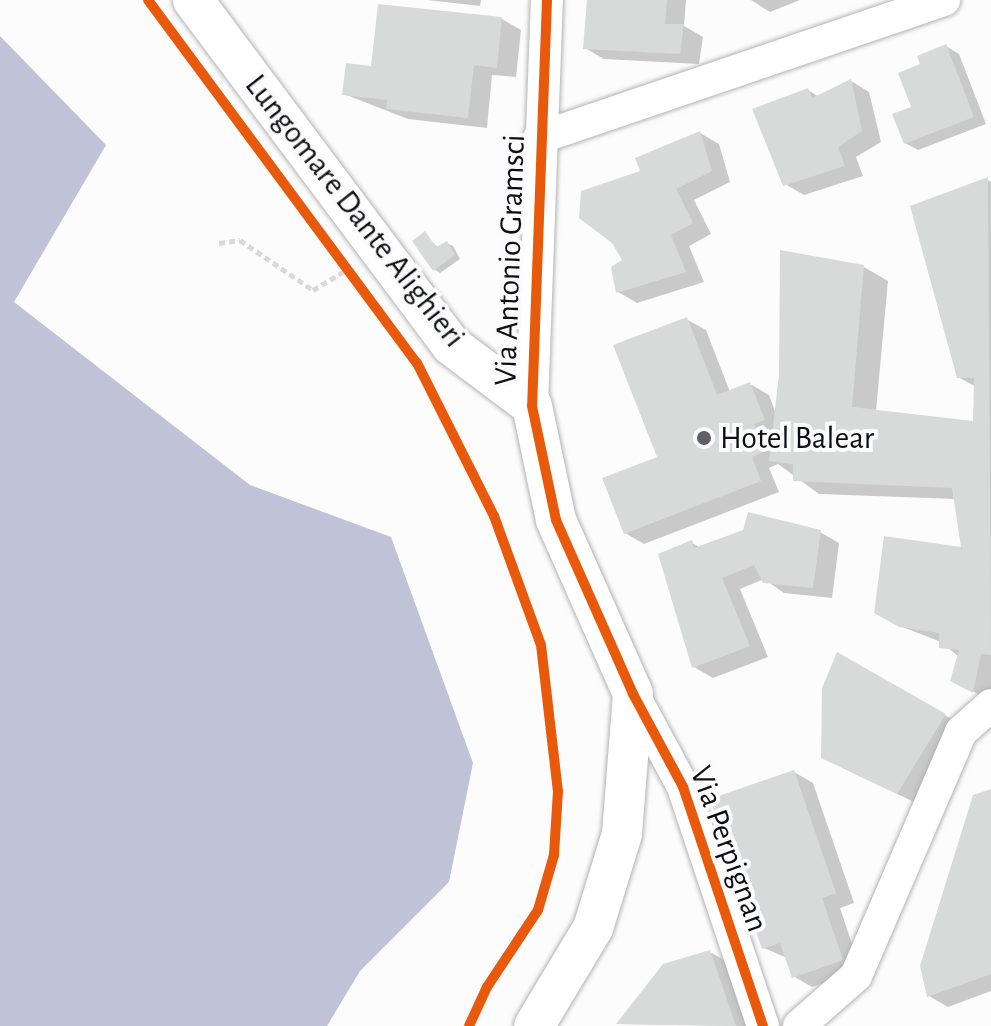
<!DOCTYPE html>
<style>
body{margin:0}
#map{position:relative;width:991px;height:1026px;overflow:hidden;background:#fcfcfd;font-family:"Alegreya Sans",sans-serif}
div>[style]{position:absolute}
[style*='--x']{left:calc(var(--x)*1px);top:calc(var(--y)*1px);width:calc(var(--w)*1px);rotate:calc(var(--a)*1deg)}
.water>*{inset:0;background:#c0c2d7}
.shadow>*{inset:0;background:#0003}
.building>*{inset:0;background:#d8dad9}
.path>*{height:5px;margin-top:-2.5px;transform-origin:0;background:repeating-linear-gradient(90deg,#d9d9da 0 6px,transparent 0 10px)}
.roads{filter:drop-shadow(0 0 2px #b3b3b6) drop-shadow(0 0 2px #b3b3b6)}
.minor>*{height:32px;margin:-16px;padding:0 16px;transform-origin:16px;border-radius:16px;background:#fff}
.tertiary>*{height:40px;margin:-20px;padding:0 20px;transform-origin:20px;border-radius:20px;background:#fff}
.cycleway>*{height:10px;margin:-5px;padding:0 5px;transform-origin:5px;border-radius:5px;background:#e8590c}
.dots>*{width:22px;height:22px;translate:-50% -50%;box-sizing:border-box;border:4px solid #fbfbfe;border-radius:50%}
span{translate:-50% -50%;white-space:nowrap;text-align:center;line-height:1.15;-webkit-text-stroke:8px #fbfbfe;paint-order:stroke}
.street-label{font-size:32px;color:#0d0e12}
.poi-label{font-size:32px;color:#0d0e12}
.left{translate:0 -50%;text-align:left}
</style>
<div id="map">
<div class="water">
<i style="clip-path:polygon(0 36px,106px 145px,14px 302px,250px 485px,391px 537px,473px 763px,449px 882px,360px 971px,327px 1026px,0 1026px)"></i>
</div>
<div class="shadow">
<i style="clip-path:polygon(427px 0,481px 0,480px 6px)"></i>
<i style="clip-path:polygon(589px 0,686px 0,684px 26px,703px 37px,699px 64px,604px 59px,585px 48px)"></i>
<i style="clip-path:polygon(751px 0,800px 0,770px 12px)"></i>
<i style="clip-path:polygon(380px 6px,502px 19px,521px 30px,516px 77px,492px 75px,487px 128px,408px 119px,344px 94px,373px 68px)"></i>
<i style="clip-path:polygon(946px 46px,959px 54px,986px 124px,918px 150px,905px 143px,923px 65px)"></i>
<i style="clip-path:polygon(851px 81px,869px 92px,881px 142px,856px 157px,863px 176px,804px 195px,785px 184px,808px 90px,819px 97px)"></i>
<i style="clip-path:polygon(700px 133px,719px 144px,730px 182px,694px 200px,711px 234px,689px 246px,704px 282px,637px 303px,618px 292px,624px 261px,614px 242px,581px 217px,583px 193px,642px 172px)"></i>
<i style="clip-path:polygon(988px 180px,991px 182px,991px 701px,952px 680px,959px 657px,941px 642px,900px 626px,964px 549px,956px 499px,819px 494px,778px 464px,769px 468px,779px 492px,644px 544px,625px 533px,660px 458px,686px 319px,706px 330px,730px 392px,750px 384px,769px 395px,776px 414px,864px 267px,888px 281px,876px 411px,975px 423px,976px 387px,958px 377px)"></i>
<i style="clip-path:polygon(425px 234px,438px 248px,447px 243px,453px 246px,460px 259px,440px 273px,434px 269px)"></i>
<i style="clip-path:polygon(820px 532px,839px 543px,832px 598px,784px 593px,764px 579px,740px 589px,768px 657px,713px 678px,694px 667px,692px 543px,701px 548px)"></i>
<i style="clip-path:polygon(838px 655px,964px 726px,916px 803px,843px 768px)"></i>
<i style="clip-path:polygon(794px 772px,813px 783px,854px 903px,840px 908px,861px 971px,812px 987px,793px 976px,787px 958px,764px 948px)"></i>
<i style="clip-path:polygon(991px 791px,991px 991px,948px 1007px,929px 996px)"></i>
<i style="clip-path:polygon(710px 952px,729px 963px,750px 1026px,618px 1024px)"></i>
</div>
<div class="building">
<i style="clip-path:polygon(587px 0,667px 0,665px 24px,684px 24px,680px 54px,583px 49px)"></i>
<i style="clip-path:polygon(378px 4px,502px 17px,497px 68px,474px 65px,468px 118px,386px 109px,387px 100px,342px 95px,346px 63px,371px 66px)"></i>
<i style="clip-path:polygon(946px 44px,974px 117px,904px 144px,892px 114px,911px 107px,898px 73px,920px 64px,917px 56px)"></i>
<i style="clip-path:polygon(851px 79px,862px 131px,838px 147px,845px 166px,783px 186px,752px 109px,808px 88px,812px 98px)"></i>
<i style="clip-path:polygon(700px 131px,712px 171px,676px 189px,693px 223px,671px 235px,686px 272px,616px 293px,611px 267px,622px 260px,612px 243px,579px 218px,581px 191px,640px 171px,635px 158px)"></i>
<i style="clip-path:polygon(988px 177px,991px 655px,981px 654px,973px 693px,950px 681px,959px 650px,939px 648px,939px 633px,899px 627px,874px 613px,884px 536px,961px 547px,952px 488px,793px 481px,793px 464px,769px 461px,779px 374px,780px 250px,864px 265px,852px 407px,973px 421px,974px 378px,957px 378px,910px 206px)"></i>
<i style="clip-path:polygon(425px 231px,436px 247px,447px 241px,455px 255px,433px 271px,412px 241px)"></i>
<i style="clip-path:polygon(687px 317px,717px 395px,750px 382px,765px 420px,754px 424px,765px 451px,752px 457px,761px 481px,624px 534px,602px 478px,657px 457px,613px 345px)"></i>
<i style="clip-path:polygon(748px 512px,821px 530px,813px 588px,763px 583px,754px 565px,722px 578px,750px 646px,692px 668px,658px 554px,692px 540px,694px 548px,743px 530px)"></i>
<i style="clip-path:polygon(837px 652px,946px 714px,897px 794px,821px 758px,822px 688px)"></i>
<i style="clip-path:polygon(794px 770px,836px 893px,822px 898px,843px 960px,792px 978px,780px 943px,762px 949px,710px 799px)"></i>
<i style="clip-path:polygon(991px 789px,991px 974px,927px 997px,920px 966px,973px 795px)"></i>
<i style="clip-path:polygon(710px 950px,736px 1026px,616px 1024px,663px 964px)"></i>
</div>
<div class="path">
<i style="--x:219;--y:243;--w:21;--a:-8"></i>
<i style="--x:240;--y:240;--w:88;--a:34.4"></i>
<i style="--x:313;--y:290;--w:37;--a:-31"></i>
</div>
<div class="roads">
<div class="minor">
<i style="--x:539;--y:138;--w:428;--a:-18.8"></i>
<i style="--x:532;--y:406;--w:406;--a:-87.9"></i>
<i style="--x:633;--y:694;--w:106;--a:61.7"></i>
<i style="--x:683;--y:787;--w:252;--a:71.5"></i>
<i style="--x:799;--y:1026;--w:76;--a:-41.3"></i>
<i style="--x:856;--y:976;--w:266;--a:-66.7"></i>
<i style="--x:961;--y:732;--w:40;--a:-42"></i>
</div>
<div class="tertiary">
<i style="--x:193;--y:0;--w:431;--a:53.2"></i>
<i style="--x:451;--y:345;--w:101;--a:37"></i>
<i style="--x:532;--y:406;--w:116;--a:78.1"></i>
<i style="--x:556;--y:520;--w:190;--a:66.1"></i>
<i style="--x:633;--y:694;--w:140;--a:94.5"></i>
<i style="--x:622;--y:834;--w:98;--a:107.1"></i>
<i style="--x:593;--y:928;--w:114;--a:121"></i>
</div>
</div>
<div class="cycleway">
<i style="--x:148;--y:0;--w:452;--a:53.5"></i>
<i style="--x:417;--y:363;--w:171;--a:63.3"></i>
<i style="--x:494;--y:516;--w:137;--a:70"></i>
<i style="--x:541;--y:645;--w:147;--a:83.4"></i>
<i style="--x:558;--y:791;--w:64;--a:93.6"></i>
<i style="--x:554;--y:855;--w:57;--a:106.2"></i>
<i style="--x:538;--y:910;--w:92;--a:123.5"></i>
<i style="--x:487;--y:987;--w:43;--a:114.8"></i>
<i style="--x:547;--y:0;--w:406;--a:92.1"></i>
<i style="--x:532;--y:406;--w:116;--a:78.1"></i>
<i style="--x:556;--y:520;--w:190;--a:66.1"></i>
<i style="--x:633;--y:694;--w:106;--a:61.7"></i>
<i style="--x:683;--y:787;--w:252;--a:71.5"></i>
</div>
<div class="dots">
<i style="left:704px;top:438px;background:#616164"></i>
</div>
<div class="street-label">
<span style="left:355px;top:211px;rotate:52deg">Lungomare Dante Alighieri</span>
<span style="left:510px;top:260px;rotate:-88deg">Via Antonio Gramsci</span>
<span style="left:729px;top:849px;rotate:70deg">Via Perpignan</span>
</div>
<div class="poi-label">
<span class="left" style="left:720px;top:438px">Hotel Balear</span>
</div>
</div>
